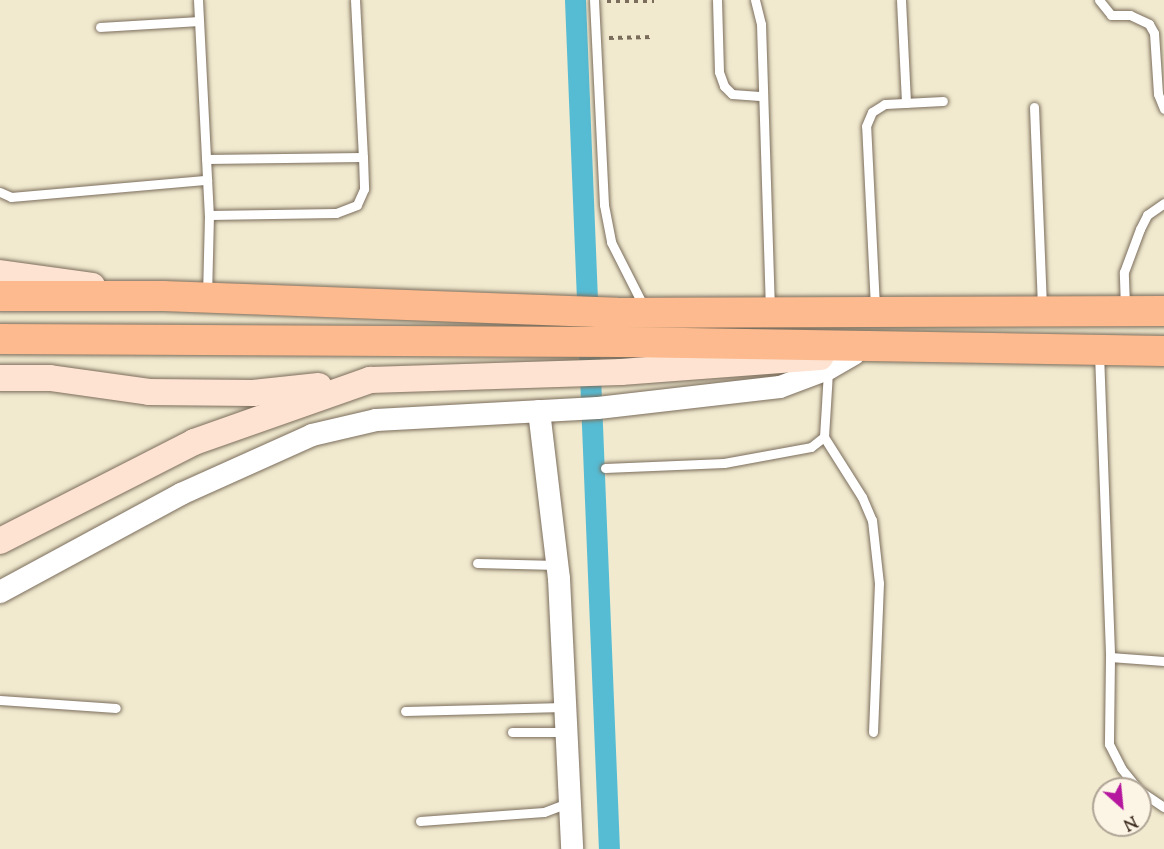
<!DOCTYPE html>
<style>
body{margin:0}
#map{position:relative;width:1164px;height:849px;overflow:hidden;background:#f1eacf;font-family:"Sorts Mill Goudy",serif}
div>[style]{position:absolute}
[style*='--x']{left:calc(var(--x)*1px);top:calc(var(--y)*1px);width:calc(var(--w)*1px);rotate:calc(var(--a)*1deg)}
.canal>*{height:21px;margin:-10.5px;padding:0 10.5px;transform-origin:10.5px;border-radius:10.5px;background:#56bcd4}
.path>*{height:4px;margin-top:-2px;transform-origin:0;background:repeating-linear-gradient(90deg,#7b6d5c 0 4.5px,transparent 0 9px)}
.roads{filter:drop-shadow(0 0 2px #7b6d5c) drop-shadow(0 0 2px #7b6d5c)}
.service>*{height:9px;margin:-4.5px;padding:0 4.5px;transform-origin:4.5px;border-radius:4.5px;background:#fff}
.tertiary>*{height:22px;margin:-11px;padding:0 11px;transform-origin:11px;border-radius:11px;background:#fff}
.secondary>*{height:26px;margin:-13px;padding:0 13px;transform-origin:13px;border-radius:13px;background:#fee3d2}
.primary>*{height:30px;margin:-15px;padding:0 15px;transform-origin:15px;border-radius:15px;background:#fcba8e}
span{translate:-50% -50%;white-space:nowrap;text-align:center;line-height:1.15;-webkit-text-stroke:5px #fcf5e5;paint-order:stroke}
.north{position:absolute;left:1092px;top:777px;width:60px;height:60px;box-sizing:border-box;background:#fcf5e5;border:2px solid #afa495;border-radius:50%;rotate:153deg;font-size:16px;font-weight:700;line-height:24px;text-align:center;color:#3b2a1e}
.north::after{content:'';display:block;margin:auto;width:21px;height:27px;background:#b5179e;clip-path:polygon(50% 0,100% 100%,50% 72%,0 100%)}
</style>
<div id="map">
<div class="canal">
<i style="--x:575;--y:0;--w:850;--a:87.71"></i>
</div>
<div class="path">
<i style="--x:607;--y:1;--w:47;--a:0"></i>
<i style="--x:609;--y:38;--w:44;--a:-1.3"></i>
</div>
<div class="roads">
<div class="service">
<i style="--x:198;--y:0;--w:215;--a:87.1"></i>
<i style="--x:209;--y:215;--w:80;--a:91.4"></i>
<i style="--x:355;--y:0;--w:157;--a:87.1"></i>
<i style="--x:594;--y:0;--w:205;--a:87.2"></i>
<i style="--x:604;--y:205;--w:38;--a:79"></i>
<i style="--x:611;--y:242;--w:73;--a:63.1"></i>
<i style="--x:717;--y:0;--w:72;--a:88.4"></i>
<i style="--x:719;--y:72;--w:15;--a:70"></i>
<i style="--x:724;--y:86;--w:11;--a:45"></i>
<i style="--x:732;--y:94;--w:31;--a:4"></i>
<i style="--x:755;--y:0;--w:25;--a:76"></i>
<i style="--x:761;--y:24;--w:284;--a:88.2"></i>
<i style="--x:901;--y:0;--w:103;--a:87.2"></i>
<i style="--x:1099;--y:0;--w:19;--a:51"></i>
<i style="--x:1111;--y:15;--w:19;--a:0"></i>
<i style="--x:1130;--y:15;--w:21;--a:25"></i>
<i style="--x:1149;--y:24;--w:10;--a:61"></i>
<i style="--x:1154;--y:33;--w:61;--a:86.2"></i>
<i style="--x:1158;--y:94;--w:16;--a:68"></i>
<i style="--x:100;--y:27;--w:99;--a:-3.5"></i>
<i style="--x:1034;--y:107;--w:201;--a:87.7"></i>
<i style="--x:206;--y:159;--w:157;--a:-0.7"></i>
<i style="--x:363;--y:157;--w:32;--a:88"></i>
<i style="--x:364;--y:189;--w:17;--a:114"></i>
<i style="--x:357;--y:205;--w:22;--a:159"></i>
<i style="--x:336;--y:213;--w:127;--a:179.1"></i>
<i style="--x:0;--y:192;--w:12;--a:24"></i>
<i style="--x:11;--y:197;--w:197;--a:-5"></i>
<i style="--x:875;--y:307;--w:181;--a:-92.8"></i>
<i style="--x:866;--y:126;--w:15;--a:-67"></i>
<i style="--x:872;--y:112;--w:15;--a:-32"></i>
<i style="--x:885;--y:104;--w:58;--a:-3"></i>
<i style="--x:1125;--y:307;--w:35;--a:-92"></i>
<i style="--x:1124;--y:272;--w:46;--a:-69.6"></i>
<i style="--x:1140;--y:229;--w:16;--a:-63"></i>
<i style="--x:1147;--y:215;--w:21;--a:-35"></i>
<i style="--x:1099;--y:353;--w:304;--a:87.9"></i>
<i style="--x:1110;--y:657;--w:87;--a:90.7"></i>
<i style="--x:1109;--y:744;--w:27;--a:63"></i>
<i style="--x:1121;--y:768;--w:27;--a:51"></i>
<i style="--x:824;--y:437;--w:71;--a:57.7"></i>
<i style="--x:862;--y:497;--w:25;--a:67"></i>
<i style="--x:872;--y:520;--w:63;--a:83.7"></i>
<i style="--x:879;--y:583;--w:149;--a:92.3"></i>
<i style="--x:605;--y:468;--w:119;--a:-2.4"></i>
<i style="--x:724;--y:463;--w:88;--a:-10.4"></i>
<i style="--x:811;--y:447;--w:16;--a:-38"></i>
<i style="--x:824;--y:437;--w:66;--a:-86.5"></i>
<i style="--x:477;--y:563;--w:80;--a:1.4"></i>
<i style="--x:1110;--y:657;--w:54;--a:4.2"></i>
<i style="--x:0;--y:700;--w:116;--a:3.9"></i>
<i style="--x:405;--y:711;--w:159;--a:-1.4"></i>
<i style="--x:512;--y:732;--w:53;--a:0"></i>
<i style="--x:1140;--y:791;--w:29;--a:34"></i>
<i style="--x:420;--y:821;--w:124;--a:-4.2"></i>
<i style="--x:544;--y:812;--w:26;--a:-21"></i>
</div>
<div class="tertiary">
<i style="--x:539;--y:411;--w:169;--a:83.2"></i>
<i style="--x:559;--y:579;--w:270;--a:87.2"></i>
<i style="--x:0;--y:592;--w:206;--a:-28.4"></i>
<i style="--x:181;--y:494;--w:144;--a:-24.2"></i>
<i style="--x:312;--y:435;--w:66;--a:-13.2"></i>
<i style="--x:376;--y:420;--w:222;--a:-3.1"></i>
<i style="--x:598;--y:408;--w:183;--a:-6.6"></i>
<i style="--x:780;--y:387;--w:51;--a:-20.6"></i>
<i style="--x:828;--y:369;--w:30;--a:-30"></i>
</div>
<div class="secondary">
<i style="--x:0;--y:273;--w:93;--a:8"></i>
<i style="--x:0;--y:378;--w:50;--a:0"></i>
<i style="--x:50;--y:378;--w:100;--a:8"></i>
<i style="--x:149;--y:392;--w:104;--a:0.6"></i>
<i style="--x:253;--y:393;--w:66;--a:-6.1"></i>
<i style="--x:0;--y:541;--w:218;--a:-27"></i>
<i style="--x:194;--y:442;--w:187;--a:-19.4"></i>
<i style="--x:370;--y:380;--w:251;--a:-1.8"></i>
<i style="--x:621;--y:372;--w:200;--a:-4.3"></i>
</div>
<div class="primary">
<i style="--x:0;--y:296;--w:163;--a:0"></i>
<i style="--x:163;--y:296;--w:454;--a:2.1"></i>
<i style="--x:617;--y:313;--w:547;--a:-0.21"></i>
<i style="--x:0;--y:339;--w:624;--a:0.28"></i>
<i style="--x:624;--y:342;--w:540;--a:0.95"></i>
</div>
</div>
<div class="north">N</div>
</div>
